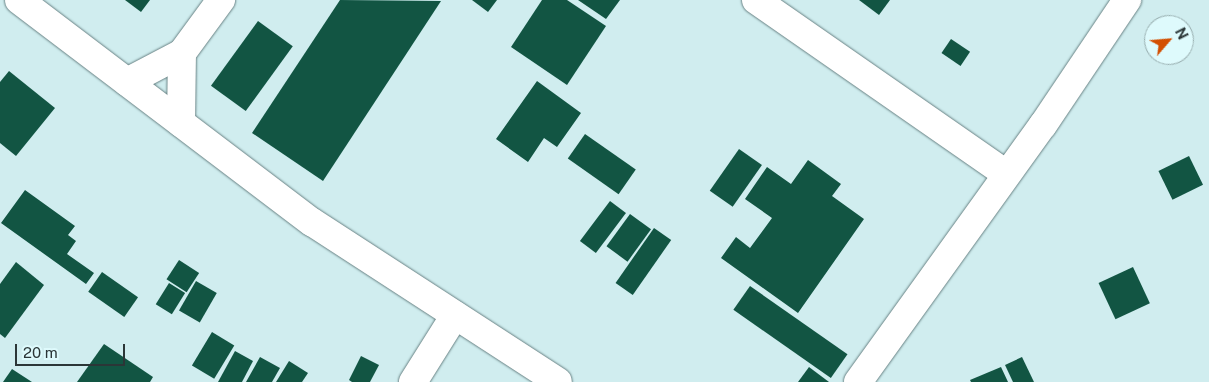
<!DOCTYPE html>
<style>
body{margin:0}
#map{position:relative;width:1209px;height:382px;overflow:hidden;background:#d0edef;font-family:"Public Sans",sans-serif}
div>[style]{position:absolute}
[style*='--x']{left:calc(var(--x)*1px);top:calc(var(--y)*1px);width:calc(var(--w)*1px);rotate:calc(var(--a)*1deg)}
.building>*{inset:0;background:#125543;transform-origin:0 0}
.roads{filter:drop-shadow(0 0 1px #688284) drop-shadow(0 0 1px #688284)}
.street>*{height:28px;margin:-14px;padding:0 14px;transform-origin:14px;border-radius:14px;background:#fff}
span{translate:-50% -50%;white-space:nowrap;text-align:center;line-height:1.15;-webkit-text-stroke:5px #defafc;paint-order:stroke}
.north{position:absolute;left:1144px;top:15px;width:50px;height:50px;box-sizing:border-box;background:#defafc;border:1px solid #96acad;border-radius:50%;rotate:63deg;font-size:14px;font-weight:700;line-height:20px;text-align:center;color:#2b3637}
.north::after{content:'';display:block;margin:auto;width:18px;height:22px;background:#d34f01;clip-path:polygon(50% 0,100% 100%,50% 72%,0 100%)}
.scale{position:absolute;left:15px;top:344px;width:110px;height:22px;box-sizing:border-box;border:2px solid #2b3637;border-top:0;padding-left:6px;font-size:15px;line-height:18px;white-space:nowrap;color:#2b3637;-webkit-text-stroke:4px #defafc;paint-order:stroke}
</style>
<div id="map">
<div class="building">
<i style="clip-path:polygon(125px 0,150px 0,141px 12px)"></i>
<i style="clip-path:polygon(340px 0,441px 1px,323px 181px,252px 133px)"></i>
<i style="clip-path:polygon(472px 0,497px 0,488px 12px)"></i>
<i style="clip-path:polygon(542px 0,567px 0,606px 26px,567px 85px,511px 47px)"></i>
<i style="clip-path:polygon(578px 0,620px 0,606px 19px)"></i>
<i style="clip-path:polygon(859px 0,890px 0,879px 15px)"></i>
<i style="left:258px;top:21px;width:43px;height:80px;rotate:36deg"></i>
<i style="left:951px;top:39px;width:23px;height:17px;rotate:34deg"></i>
<i style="clip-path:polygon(9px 71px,55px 108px,16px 156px,0 143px,0 82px)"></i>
<i style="clip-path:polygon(537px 81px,581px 113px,557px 147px,544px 138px,528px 162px,496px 139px)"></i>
<i style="left:585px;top:134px;width:62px;height:30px;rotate:35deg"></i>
<i style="left:739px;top:149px;width:28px;height:51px;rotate:35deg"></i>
<i style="left:1189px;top:156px;width:32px;height:34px;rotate:64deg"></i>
<i style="clip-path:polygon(808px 160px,841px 184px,832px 196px,864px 219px,798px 313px,721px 258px,736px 237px,750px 248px,772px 218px,745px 199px,767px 167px,791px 184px)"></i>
<i style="clip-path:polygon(25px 190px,75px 226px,68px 235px,76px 241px,67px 254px,94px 273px,86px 284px,1px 223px)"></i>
<i style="left:610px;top:201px;width:20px;height:50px;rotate:37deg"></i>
<i style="left:630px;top:214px;width:26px;height:40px;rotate:36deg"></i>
<i style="left:654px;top:228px;width:21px;height:67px;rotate:35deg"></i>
<i style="left:179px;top:260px;width:24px;height:23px;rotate:33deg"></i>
<i style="clip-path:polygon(16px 262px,44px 285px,5px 338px,0 334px,0 284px)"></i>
<i style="left:1133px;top:267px;width:40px;height:38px;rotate:65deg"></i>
<i style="left:102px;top:272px;width:44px;height:24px;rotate:35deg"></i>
<i style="left:196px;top:281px;width:24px;height:34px;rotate:30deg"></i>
<i style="left:169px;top:283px;width:19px;height:25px;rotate:32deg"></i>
<i style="left:750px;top:286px;width:119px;height:29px;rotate:35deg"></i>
<i style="left:212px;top:332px;width:26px;height:39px;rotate:31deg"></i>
<i style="clip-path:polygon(104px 344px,153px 377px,150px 382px,77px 382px)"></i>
<i style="clip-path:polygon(235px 351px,253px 361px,242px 382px,218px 382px)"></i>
<i style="clip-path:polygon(361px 356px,379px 365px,370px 382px,352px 382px,349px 380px)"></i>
<i style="clip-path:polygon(260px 357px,280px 368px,272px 382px,246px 382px)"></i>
<i style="clip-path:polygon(1022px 357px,1034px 382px,1013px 382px,1005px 365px)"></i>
<i style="clip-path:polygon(289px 361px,308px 373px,302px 382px,276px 382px)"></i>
<i style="clip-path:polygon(809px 367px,829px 382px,798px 382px)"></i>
<i style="clip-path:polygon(1001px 367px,1008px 382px,971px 382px,970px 380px)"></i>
<i style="clip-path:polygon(12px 369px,32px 382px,3px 382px)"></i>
</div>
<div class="roads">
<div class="street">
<i style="--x:19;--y:0;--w:368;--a:37.2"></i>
<i style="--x:312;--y:222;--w:293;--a:33"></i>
<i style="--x:756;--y:0;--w:303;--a:34.8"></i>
<i style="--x:127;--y:82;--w:62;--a:-27.8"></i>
<i style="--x:182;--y:53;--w:66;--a:-53.7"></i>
<i style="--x:181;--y:123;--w:70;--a:-89.2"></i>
<i style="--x:413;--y:382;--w:79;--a:-57.9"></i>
<i style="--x:858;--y:382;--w:317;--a:-54.3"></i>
<i style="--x:1043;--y:125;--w:151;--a:-56.1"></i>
</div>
</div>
<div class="north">N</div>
<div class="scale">20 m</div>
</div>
